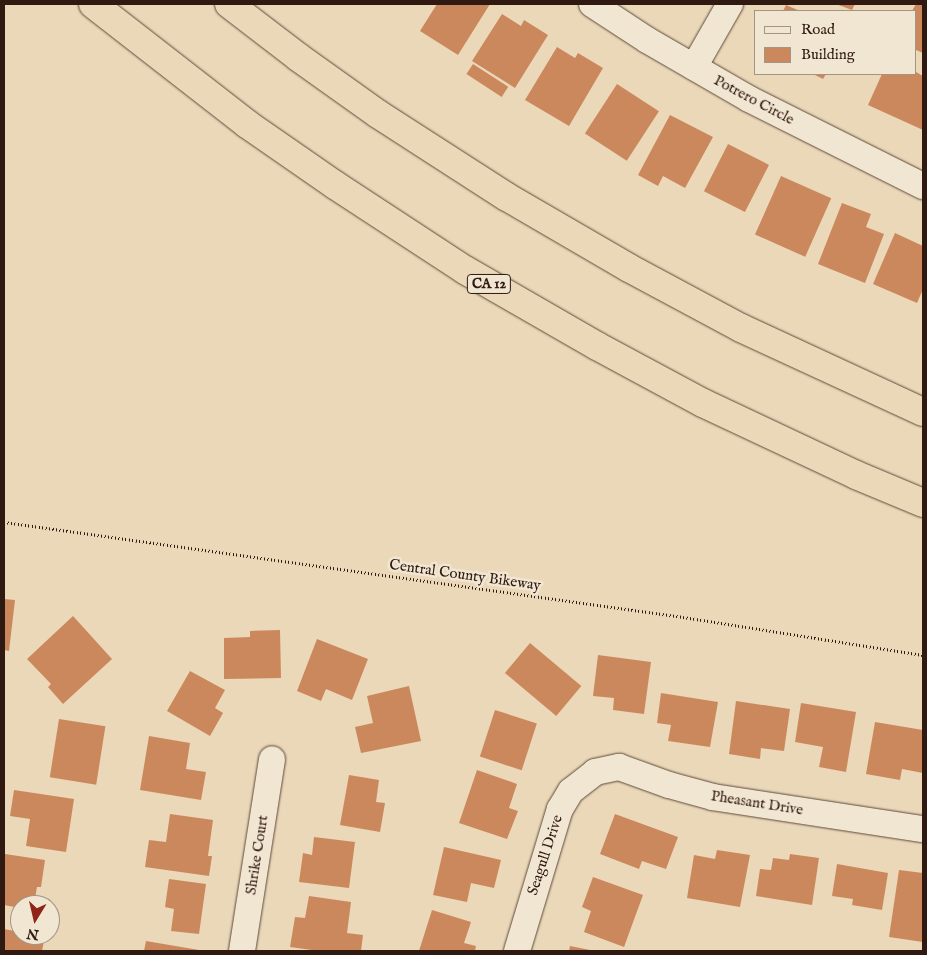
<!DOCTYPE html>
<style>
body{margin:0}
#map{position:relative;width:927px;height:955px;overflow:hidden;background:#ead8b9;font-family:"IM FELL English",serif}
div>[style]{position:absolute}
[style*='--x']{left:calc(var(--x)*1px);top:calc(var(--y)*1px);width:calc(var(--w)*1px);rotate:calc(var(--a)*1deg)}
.building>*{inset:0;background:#cc885d;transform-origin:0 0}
.path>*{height:3px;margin-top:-1.5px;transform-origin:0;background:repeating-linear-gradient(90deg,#2f1910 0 1px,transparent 0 3.5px)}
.roads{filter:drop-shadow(0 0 1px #5e493a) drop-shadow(0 0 1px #5e493a)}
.street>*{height:26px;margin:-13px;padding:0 13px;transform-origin:13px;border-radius:13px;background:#f1e6d2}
.highway>*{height:28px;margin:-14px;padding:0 14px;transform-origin:14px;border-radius:14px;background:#ead8b9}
span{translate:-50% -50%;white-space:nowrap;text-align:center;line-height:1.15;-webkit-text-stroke:5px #f1e6d2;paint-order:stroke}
.shield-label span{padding:1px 4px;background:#f1e6d2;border:1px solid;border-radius:4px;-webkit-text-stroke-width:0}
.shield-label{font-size:14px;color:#2f1910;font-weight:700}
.street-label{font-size:15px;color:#2f1910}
.frame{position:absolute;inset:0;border:5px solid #2f1910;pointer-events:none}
.legend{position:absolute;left:754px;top:10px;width:162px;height:65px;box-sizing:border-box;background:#f1e6d2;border:1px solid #a39484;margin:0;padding:6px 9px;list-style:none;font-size:15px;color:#2f1910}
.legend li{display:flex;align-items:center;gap:10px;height:25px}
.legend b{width:25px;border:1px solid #a39484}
.north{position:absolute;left:10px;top:895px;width:50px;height:50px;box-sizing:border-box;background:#f1e6d2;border:1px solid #a39484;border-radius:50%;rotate:189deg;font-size:14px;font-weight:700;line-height:20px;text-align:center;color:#2f1910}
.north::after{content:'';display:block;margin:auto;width:18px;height:22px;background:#8f2418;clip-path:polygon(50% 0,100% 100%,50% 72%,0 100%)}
</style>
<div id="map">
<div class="building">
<i style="clip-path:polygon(437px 4px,490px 4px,458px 55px,420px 31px)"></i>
<i style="clip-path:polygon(836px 4px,855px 4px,852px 10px)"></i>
<i style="clip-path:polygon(916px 4px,923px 4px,923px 53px,916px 50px,916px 11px,912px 11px)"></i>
<i style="clip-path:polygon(786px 5px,800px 11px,783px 11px)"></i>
<i style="clip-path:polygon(502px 14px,521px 26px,524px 20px,548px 35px,515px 88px,472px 61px)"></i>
<i style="clip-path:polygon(557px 47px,575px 58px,578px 53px,603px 68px,569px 126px,525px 100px)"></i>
<i style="left:473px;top:64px;width:42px;height:12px;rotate:33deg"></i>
<i style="clip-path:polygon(916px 72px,923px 76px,923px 130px,868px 105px,882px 74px)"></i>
<i style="clip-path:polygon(813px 74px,826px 74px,823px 79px)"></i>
<i style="left:617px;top:84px;width:50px;height:59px;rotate:33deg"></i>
<i style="clip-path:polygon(670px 115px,713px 137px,685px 188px,663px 176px,658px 186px,638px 175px)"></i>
<i style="left:728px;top:144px;width:46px;height:53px;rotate:27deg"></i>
<i style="left:781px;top:176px;width:55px;height:64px;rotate:24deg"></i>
<i style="clip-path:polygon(842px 203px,871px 214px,866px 227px,884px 234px,865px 283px,818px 264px)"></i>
<i style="clip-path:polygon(895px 233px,923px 246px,923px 289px,917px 303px,873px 284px)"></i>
<i style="clip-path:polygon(4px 599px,15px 600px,9px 651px,4px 650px)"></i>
<i style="clip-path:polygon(73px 616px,112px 659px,63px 704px,48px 687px,51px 684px,27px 659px)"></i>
<i style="clip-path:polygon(280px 630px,281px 678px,224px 679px,224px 638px,250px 637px,250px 631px)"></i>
<i style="clip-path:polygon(317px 639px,368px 659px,352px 700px,326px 689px,321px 701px,297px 691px)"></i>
<i style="left:530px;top:643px;width:67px;height:39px;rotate:40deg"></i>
<i style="clip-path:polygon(598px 655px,651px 662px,644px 714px,613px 710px,614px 698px,593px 696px)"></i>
<i style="clip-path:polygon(190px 671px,225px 690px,215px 708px,223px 713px,210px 736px,167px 711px)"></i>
<i style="clip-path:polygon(409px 686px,421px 741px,361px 753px,355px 727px,373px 723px,367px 696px)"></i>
<i style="clip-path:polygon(661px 693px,718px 702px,710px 747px,668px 741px,671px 725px,657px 723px)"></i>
<i style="clip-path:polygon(736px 701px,790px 709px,784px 751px,761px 748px,760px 759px,729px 754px)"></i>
<i style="clip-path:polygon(801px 703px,856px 712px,846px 772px,819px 767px,823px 747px,795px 742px)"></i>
<i style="left:495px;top:710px;width:44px;height:49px;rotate:18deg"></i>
<i style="left:59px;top:719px;width:47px;height:59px;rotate:9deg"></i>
<i style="clip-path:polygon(875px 722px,923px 730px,923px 773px,902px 769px,900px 780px,866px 774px)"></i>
<i style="clip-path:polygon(149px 736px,190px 743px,186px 769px,206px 772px,201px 800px,140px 790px)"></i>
<i style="clip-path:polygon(477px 770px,517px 784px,509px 808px,518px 811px,507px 839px,459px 823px)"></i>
<i style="clip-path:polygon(349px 775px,379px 780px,376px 802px,385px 803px,380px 832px,340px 825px)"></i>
<i style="clip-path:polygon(14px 790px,74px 799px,66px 852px,26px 846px,30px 819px,10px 816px)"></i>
<i style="clip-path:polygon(170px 814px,213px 820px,208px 856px,212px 856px,209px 876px,145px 867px,149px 840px,166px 842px)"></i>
<i style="clip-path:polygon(615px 814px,678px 837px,666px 869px,642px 861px,639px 869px,600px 854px)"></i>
<i style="clip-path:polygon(314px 837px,355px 842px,349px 888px,299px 882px,303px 853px,312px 855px)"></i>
<i style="clip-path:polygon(444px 847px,501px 860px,494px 888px,471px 883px,467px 902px,433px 895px)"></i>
<i style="clip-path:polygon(717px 850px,750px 855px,740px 907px,687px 898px,694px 855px,715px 859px)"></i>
<i style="clip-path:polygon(5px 854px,45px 860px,41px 887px,37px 887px,34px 905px,20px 905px,20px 908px,4px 905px)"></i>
<i style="clip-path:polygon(790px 854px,819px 858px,812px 905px,756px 896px,760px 869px,771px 870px,773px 858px,789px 860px)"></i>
<i style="clip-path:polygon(837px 864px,888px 873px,882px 910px,852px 905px,853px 899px,832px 896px)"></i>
<i style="clip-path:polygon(899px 870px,923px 873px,923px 942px,889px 937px)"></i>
<i style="clip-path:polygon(593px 877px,643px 895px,624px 947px,584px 932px,591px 911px,582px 907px)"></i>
<i style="clip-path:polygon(169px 879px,206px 884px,199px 934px,171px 931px,174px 909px,165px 907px)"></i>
<i style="clip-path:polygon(309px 896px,351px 902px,347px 933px,363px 935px,361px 951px,319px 951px,290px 947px,295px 917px,305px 918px)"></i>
<i style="clip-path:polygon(432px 910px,471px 922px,464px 943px,476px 946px,475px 951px,419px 951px)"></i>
<i style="clip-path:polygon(4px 929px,20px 932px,20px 935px,45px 936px,42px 951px,4px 951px)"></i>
<i style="clip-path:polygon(146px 941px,199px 950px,199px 951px,144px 951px)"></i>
<i style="clip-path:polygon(570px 946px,590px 950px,589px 951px,569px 951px)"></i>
</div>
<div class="path">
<i style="--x:4;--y:522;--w:686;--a:7.96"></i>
<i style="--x:683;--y:617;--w:243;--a:9"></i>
</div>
<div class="roads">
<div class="street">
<i style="--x:592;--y:4;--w:66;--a:33.2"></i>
<i style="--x:647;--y:40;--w:118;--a:30"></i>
<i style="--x:749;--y:99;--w:195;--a:26.6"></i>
<i style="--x:694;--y:67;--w:73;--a:-60.3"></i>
<i style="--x:242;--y:951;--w:194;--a:-81.1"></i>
<i style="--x:517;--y:951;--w:148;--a:-73.2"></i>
<i style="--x:560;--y:809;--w:21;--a:-59"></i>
<i style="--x:571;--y:791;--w:31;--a:-38"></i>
<i style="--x:595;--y:772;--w:25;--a:-12"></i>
<i style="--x:619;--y:767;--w:53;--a:19.8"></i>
<i style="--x:669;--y:785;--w:46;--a:15.3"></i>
<i style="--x:713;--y:797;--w:212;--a:8.7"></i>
</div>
<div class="highway">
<i style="--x:93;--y:4;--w:195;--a:37.9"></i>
<i style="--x:247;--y:124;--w:107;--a:34.7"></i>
<i style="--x:335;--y:185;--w:155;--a:33.2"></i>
<i style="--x:465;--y:270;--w:152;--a:29.9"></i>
<i style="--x:597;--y:346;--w:120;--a:28.3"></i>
<i style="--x:703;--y:403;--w:169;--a:25.2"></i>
<i style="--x:856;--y:475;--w:73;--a:22.7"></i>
<i style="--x:229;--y:4;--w:87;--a:37.5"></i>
<i style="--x:298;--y:57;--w:98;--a:35.5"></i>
<i style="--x:378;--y:114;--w:153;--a:32.8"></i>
<i style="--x:507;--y:197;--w:141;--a:30.2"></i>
<i style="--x:629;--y:268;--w:127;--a:28.2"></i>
<i style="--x:741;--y:328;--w:200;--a:24.8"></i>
</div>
</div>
<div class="shield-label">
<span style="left:489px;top:284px">CA 12</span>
</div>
<div class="street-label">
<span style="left:754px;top:100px;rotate:28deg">Potrero Circle</span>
<span style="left:465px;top:575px;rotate:8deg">Central County Bikeway</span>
<span style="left:757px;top:803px;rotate:9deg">Pheasant Drive</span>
<span style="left:257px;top:855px;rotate:-81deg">Shrike Court</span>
<span style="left:545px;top:855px;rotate:-72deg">Seagull Drive</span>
</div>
<div class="frame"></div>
<ul class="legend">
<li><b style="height:6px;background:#f1e6d2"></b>Road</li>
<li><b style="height:14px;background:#cc885d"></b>Building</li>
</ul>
<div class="north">N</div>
</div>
